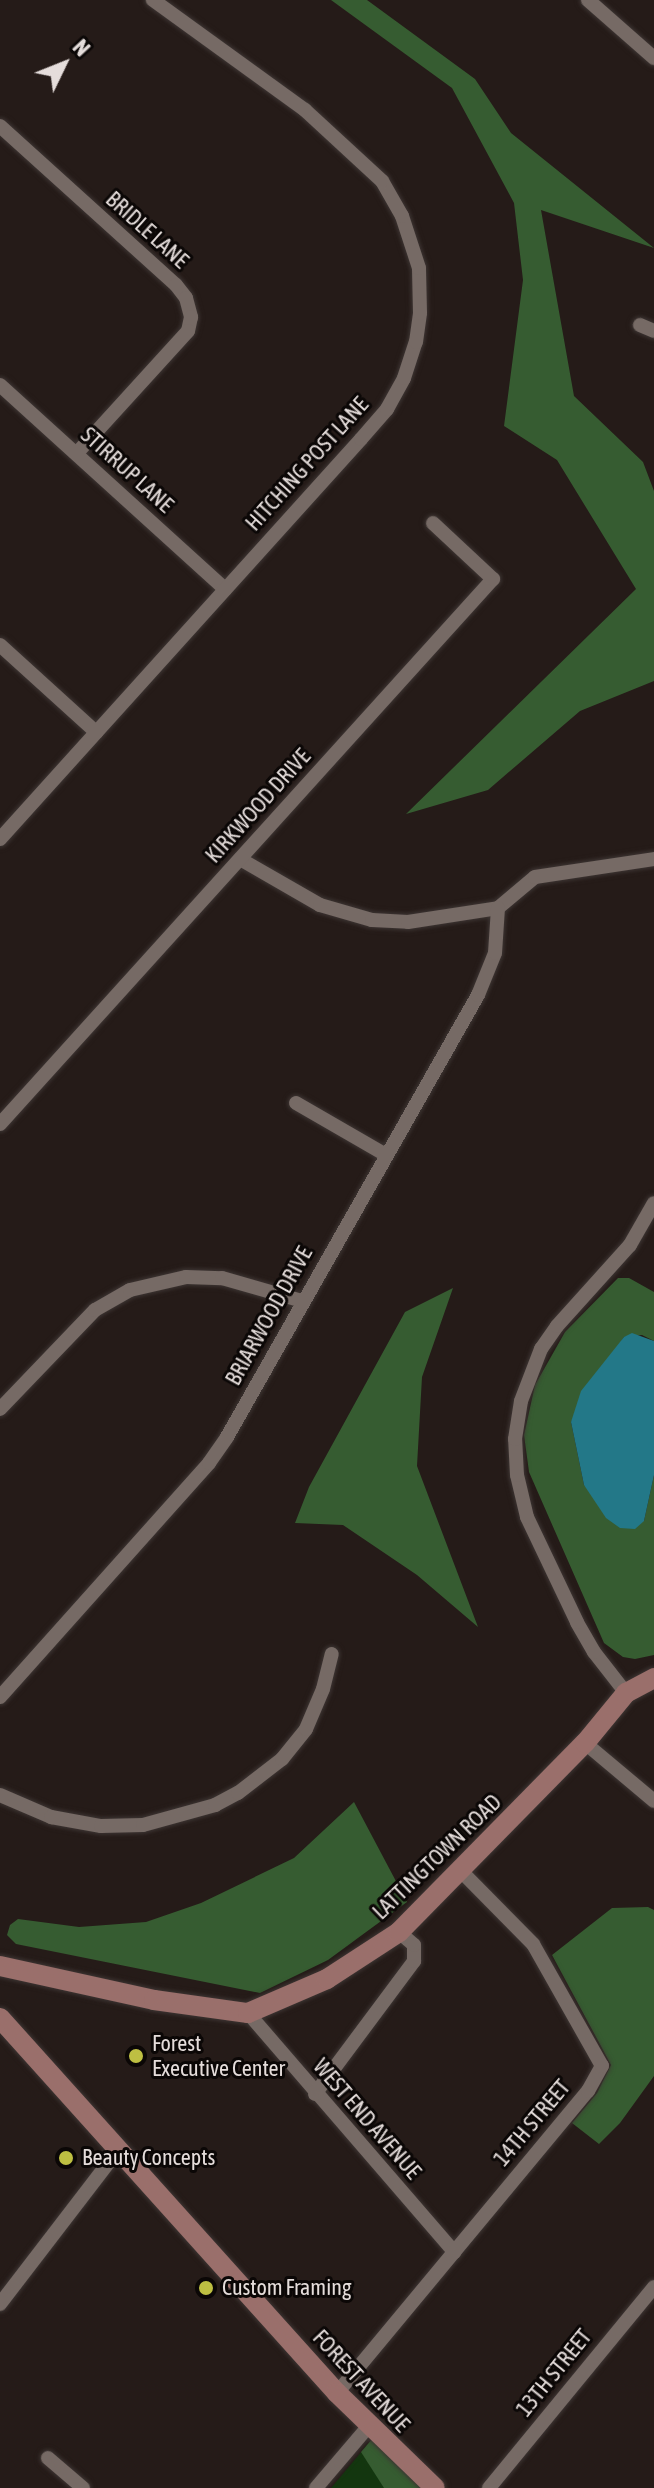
<!DOCTYPE html>
<style>
body{margin:0}
#map{position:relative;width:654px;height:2488px;overflow:hidden;background:#251b18;font-family:"Asap Condensed",sans-serif}
div>[style]{position:absolute}
[style*='--x']{left:calc(var(--x)*1px);top:calc(var(--y)*1px);width:calc(var(--w)*1px);rotate:calc(var(--a)*1deg)}
.green>*{inset:0;background:#13360f}
.forest>*{inset:0;background:#365c31}
.water>*{inset:0;background:#237888}
.roads{filter:drop-shadow(0 0 2px #3d3533) drop-shadow(0 0 2px #3d3533)}
.minor>*{height:14px;margin:-7px;padding:0 7px;transform-origin:7px;border-radius:7px;background:#766a65}
.secondary>*{height:20px;margin:-10px;padding:0 10px;transform-origin:10px;border-radius:10px;background:#9a6f6b}
.dots>*{width:22px;height:22px;translate:-50% -50%;box-sizing:border-box;border:4px solid #0b0706;border-radius:50%}
span{translate:-50% -50%;white-space:nowrap;text-align:center;line-height:1.15;-webkit-text-stroke:6px #0b0706;paint-order:stroke}
.street-label{font-size:22px;color:#e5dddb}
.poi-label{font-size:22px;color:#e5dddb}
.left{translate:0 -50%;text-align:left}
.north{position:absolute;left:24px;top:24px;width:80px;height:80px;-webkit-text-stroke:6px #0b0706;paint-order:stroke;rotate:47deg;font-size:22px;font-weight:700;line-height:32px;text-align:center;color:#e5dddb}
.north::after{content:'';display:block;margin:auto;width:28px;height:36px;background:#e5dddb;clip-path:polygon(50% 0,100% 100%,50% 72%,0 100%)}
</style>
<div id="map">
<div class="green">
<i style="clip-path:polygon(373px 2438px,427px 2488px,331px 2488px)"></i>
</div>
<div class="forest">
<i style="clip-path:polygon(331px 0,367px 0,475px 79px,511px 133px,654px 248px,541px 210px,574px 396px,643px 462px,654px 491px,654px 681px,580px 711px,488px 790px,406px 814px,636px 589px,557px 460px,504px 426px,523px 280px,514px 203px,452px 88px)"></i>
<i style="clip-path:polygon(618px 1278px,629px 1278px,654px 1292px,654px 1341px,642px 1335px,624px 1337px,571px 1422px,584px 1485px,644px 1521px,654px 1475px,654px 1655px,635px 1659px,623px 1657px,604px 1643px,529px 1472px,524px 1435px,535px 1385px,565px 1332px)"></i>
<i style="clip-path:polygon(453px 1288px,422px 1377px,417px 1466px,478px 1627px,417px 1575px,343px 1525px,295px 1523px,309px 1487px,405px 1312px)"></i>
<i style="clip-path:polygon(354px 1802px,407px 1902px,328px 1960px,260px 1993px,16px 1944px,7px 1935px,10px 1925px,18px 1919px,79px 1927px,146px 1922px,201px 1903px,294px 1858px)"></i>
<i style="clip-path:polygon(648px 1907px,654px 1910px,654px 2076px,620px 2123px,599px 2144px,572px 2123px,597px 2093px,611px 2065px,552px 1955px,612px 1908px)"></i>
<i style="clip-path:polygon(373px 2438px,427px 2488px,384px 2488px,361px 2452px)"></i>
</div>
<div class="water">
<i style="clip-path:polygon(632px 1333px,654px 1341px,654px 1475px,644px 1521px,635px 1529px,620px 1528px,606px 1518px,584px 1485px,571px 1422px,581px 1391px,624px 1337px)"></i>
</div>
<div class="roads">
<div class="minor">
<i style="--x:588;--y:0;--w:88;--a:41.3"></i>
<i style="--x:0;--y:126;--w:237;--a:42.1"></i>
<i style="--x:176;--y:285;--w:16;--a:52"></i>
<i style="--x:186;--y:298;--w:20;--a:75"></i>
<i style="--x:191;--y:317;--w:14;--a:102"></i>
<i style="--x:188;--y:331;--w:166;--a:132.3"></i>
<i style="--x:640;--y:325;--w:15;--a:23"></i>
<i style="--x:0;--y:385;--w:304;--a:42.2"></i>
<i style="--x:0;--y:645;--w:130;--a:42.2"></i>
<i style="--x:0;--y:839;--w:539;--a:-47.93"></i>
<i style="--x:361;--y:439;--w:40;--a:-49"></i>
<i style="--x:387;--y:409;--w:35;--a:-61"></i>
<i style="--x:404;--y:378;--w:38;--a:-72"></i>
<i style="--x:416;--y:342;--w:29;--a:-82"></i>
<i style="--x:420;--y:313;--w:45;--a:-91.3"></i>
<i style="--x:419;--y:268;--w:55;--a:-108.1"></i>
<i style="--x:402;--y:216;--w:40;--a:-119.7"></i>
<i style="--x:382;--y:181;--w:105;--a:-137.3"></i>
<i style="--x:305;--y:110;--w:188;--a:-144.1"></i>
<i style="--x:240;--y:859;--w:92;--a:29.9"></i>
<i style="--x:320;--y:905;--w:54;--a:16.1"></i>
<i style="--x:372;--y:920;--w:36;--a:3"></i>
<i style="--x:408;--y:922;--w:91;--a:-8.8"></i>
<i style="--x:498;--y:908;--w:48;--a:-40"></i>
<i style="--x:535;--y:877;--w:120;--a:-8.6"></i>
<i style="--x:296;--y:1103;--w:104;--a:30"></i>
<i style="--x:0;--y:1124;--w:735;--a:-47.87"></i>
<i style="--x:493;--y:579;--w:82;--a:-137"></i>
<i style="--x:0;--y:1409;--w:137;--a:-46.2"></i>
<i style="--x:95;--y:1310;--w:40;--a:-29.7"></i>
<i style="--x:130;--y:1290;--w:57;--a:-13.1"></i>
<i style="--x:186;--y:1277;--w:36;--a:2"></i>
<i style="--x:222;--y:1278;--w:83;--a:16"></i>
<i style="--x:626;--y:1693;--w:52;--a:-128"></i>
<i style="--x:594;--y:1652;--w:34;--a:-120"></i>
<i style="--x:577;--y:1622;--w:116;--a:-115.5"></i>
<i style="--x:527;--y:1517;--w:43;--a:-103.4"></i>
<i style="--x:517;--y:1475;--w:36;--a:-93"></i>
<i style="--x:515;--y:1439;--w:38;--a:-81"></i>
<i style="--x:521;--y:1401;--w:56;--a:-69"></i>
<i style="--x:541;--y:1349;--w:28;--a:-55"></i>
<i style="--x:557;--y:1326;--w:109;--a:-48"></i>
<i style="--x:630;--y:1245;--w:48;--a:-60.3"></i>
<i style="--x:0;--y:1697;--w:314;--a:-48.2"></i>
<i style="--x:209;--y:1463;--w:32;--a:-55"></i>
<i style="--x:227;--y:1437;--w:508;--a:-60.41"></i>
<i style="--x:478;--y:995;--w:45;--a:-68"></i>
<i style="--x:495;--y:953;--w:45;--a:-86.2"></i>
<i style="--x:585;--y:1743;--w:90;--a:40"></i>
<i style="--x:0;--y:1795;--w:56;--a:23.3"></i>
<i style="--x:51;--y:1817;--w:51;--a:10.2"></i>
<i style="--x:101;--y:1826;--w:42;--a:-1.4"></i>
<i style="--x:143;--y:1825;--w:75;--a:-15.5"></i>
<i style="--x:215;--y:1805;--w:26;--a:-28"></i>
<i style="--x:238;--y:1793;--w:56;--a:-37.7"></i>
<i style="--x:282;--y:1759;--w:38;--a:-51"></i>
<i style="--x:306;--y:1729;--w:43;--a:-67"></i>
<i style="--x:323;--y:1689;--w:36;--a:-76"></i>
<i style="--x:248;--y:2013;--w:316;--a:49.2"></i>
<i style="--x:315;--y:2094;--w:166;--a:-53.3"></i>
<i style="--x:414;--y:1961;--w:16;--a:-90"></i>
<i style="--x:414;--y:1945;--w:20;--a:-139"></i>
<i style="--x:0;--y:2304;--w:195;--a:-52.5"></i>
<i style="--x:337;--y:2393;--w:393;--a:-50.3"></i>
<i style="--x:588;--y:2091;--w:29;--a:-61"></i>
<i style="--x:602;--y:2066;--w:140;--a:-119.5"></i>
<i style="--x:533;--y:1944;--w:104;--a:-134.6"></i>
<i style="--x:48;--y:2458;--w:46;--a:40.6"></i>
<i style="--x:316;--y:2488;--w:80;--a:-49.6"></i>
<i style="--x:489;--y:2488;--w:260;--a:-50.6"></i>
</div>
<div class="secondary">
<i style="--x:0;--y:1966;--w:158;--a:12.4"></i>
<i style="--x:154;--y:2000;--w:95;--a:7.9"></i>
<i style="--x:248;--y:2013;--w:86;--a:-23.3"></i>
<i style="--x:327;--y:1979;--w:86;--a:-33.1"></i>
<i style="--x:399;--y:1932;--w:265;--a:-45.5"></i>
<i style="--x:585;--y:1743;--w:65;--a:-50.6"></i>
<i style="--x:626;--y:1693;--w:32;--a:-28"></i>
<i style="--x:0;--y:2018;--w:504;--a:48.06"></i>
<i style="--x:337;--y:2393;--w:136;--a:44.1"></i>
</div>
</div>
<div class="dots">
<i style="left:136px;top:2056px;background:#bebf42"></i>
<i style="left:66px;top:2158px;background:#bebf42"></i>
<i style="left:206px;top:2288px;background:#bebf42"></i>
</div>
<div class="street-label">
<span style="left:147px;top:230px;rotate:42deg">BRIDLE LANE</span>
<span style="left:307px;top:464px;rotate:-48deg">HITCHING POST LANE</span>
<span style="left:127px;top:470px;rotate:42deg">STIRRUP LANE</span>
<span style="left:258px;top:806px;rotate:-48deg">KIRKWOOD DRIVE</span>
<span style="left:269px;top:1316px;rotate:-61deg">BRIARWOOD DRIVE</span>
<span style="left:437px;top:1857px;rotate:-44deg">LATTINGTOWN ROAD</span>
<span style="left:367px;top:2119px;rotate:49deg">WEST END AVENUE</span>
<span style="left:532px;top:2123px;rotate:-50deg">14TH STREET</span>
<span style="left:554px;top:2373px;rotate:-51deg">13TH STREET</span>
<span style="left:361px;top:2381px;rotate:47deg">FOREST AVENUE</span>
</div>
<div class="poi-label">
<span class="left" style="left:152px;top:2056px">Forest<br>Executive Center</span>
<span class="left" style="left:82px;top:2158px">Beauty Concepts</span>
<span class="left" style="left:222px;top:2288px">Custom Framing</span>
</div>
<div class="north">N</div>
</div>
